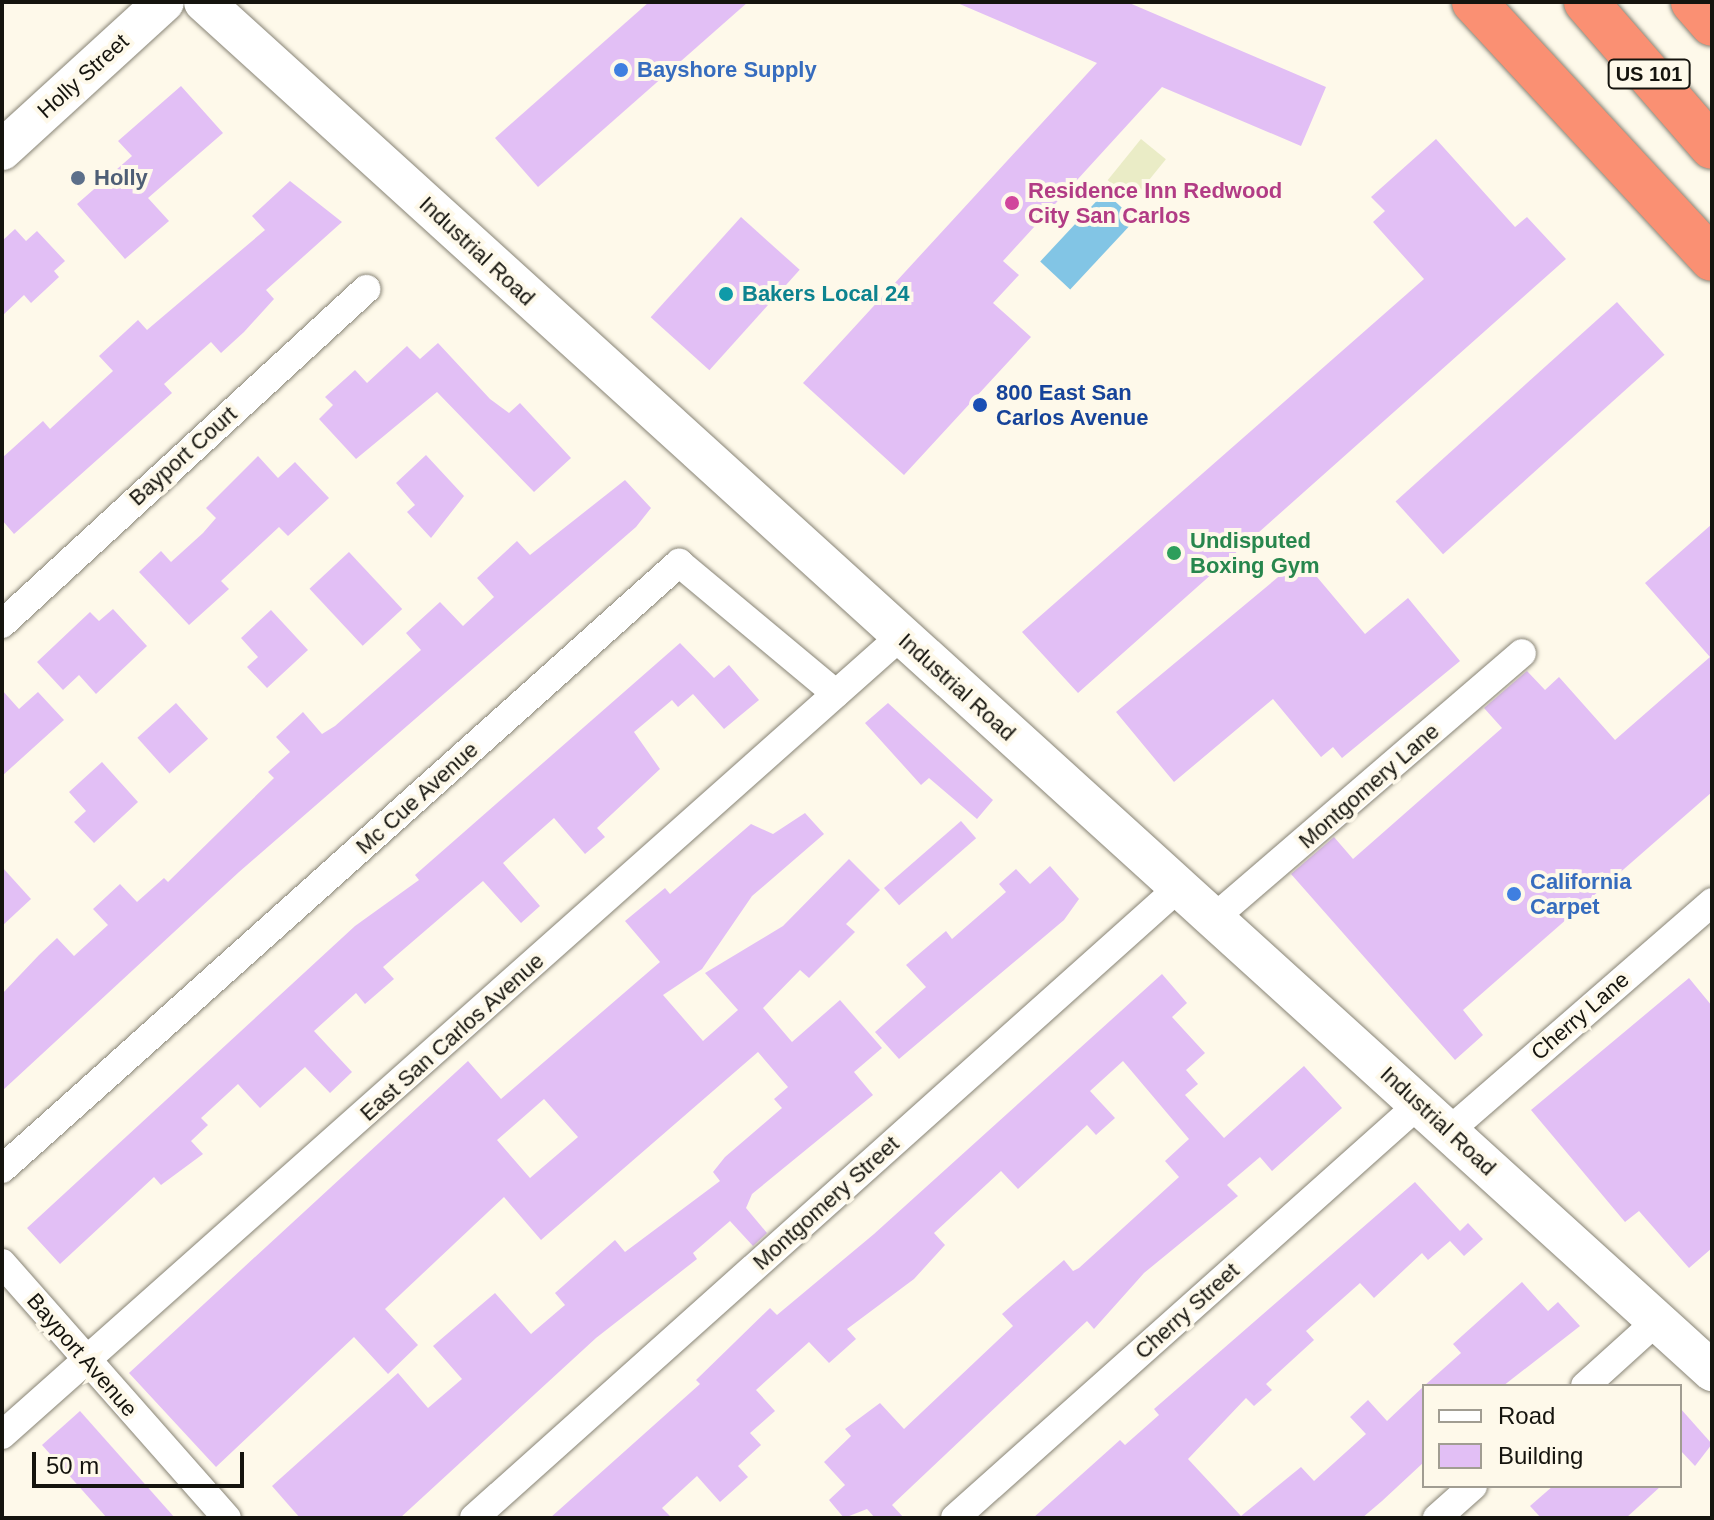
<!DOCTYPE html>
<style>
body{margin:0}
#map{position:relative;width:1714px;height:1520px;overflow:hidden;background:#fef9ea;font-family:Arial,sans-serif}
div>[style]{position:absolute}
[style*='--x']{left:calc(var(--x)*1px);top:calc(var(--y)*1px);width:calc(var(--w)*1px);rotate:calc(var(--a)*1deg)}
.green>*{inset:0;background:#eaecc6;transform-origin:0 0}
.water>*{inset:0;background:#82c5e5;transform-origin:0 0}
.building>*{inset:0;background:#e2bff5;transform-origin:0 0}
.roads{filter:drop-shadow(0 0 2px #888476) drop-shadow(0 0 2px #888476)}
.street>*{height:28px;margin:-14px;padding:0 14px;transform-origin:14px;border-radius:14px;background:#fff}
.secondary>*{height:40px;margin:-20px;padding:0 20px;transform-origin:20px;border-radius:20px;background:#fff}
.highway>*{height:44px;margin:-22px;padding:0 22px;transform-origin:22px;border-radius:22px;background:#fa9073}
.dots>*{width:22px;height:22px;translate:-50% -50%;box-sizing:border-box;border:4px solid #fef9ea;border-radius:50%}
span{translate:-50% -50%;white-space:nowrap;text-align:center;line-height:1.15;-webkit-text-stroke:8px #fef9ea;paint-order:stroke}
.shield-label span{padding:2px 6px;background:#fef9ea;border:2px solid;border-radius:6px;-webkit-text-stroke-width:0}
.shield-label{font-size:20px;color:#15140e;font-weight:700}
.shop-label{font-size:22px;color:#366cbe;font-weight:700}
.left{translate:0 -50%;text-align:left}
.street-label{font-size:22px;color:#15140e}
.service-label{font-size:22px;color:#4e5e75;font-weight:700}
.hotel-label{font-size:22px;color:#b23c85;font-weight:700}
.culture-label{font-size:22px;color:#0d838f;font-weight:700}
.transit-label{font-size:22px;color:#164399;font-weight:700}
.leisure-label{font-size:22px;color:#27864d;font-weight:700}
.frame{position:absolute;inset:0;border:4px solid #15140e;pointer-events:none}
.legend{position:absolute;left:1422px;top:1384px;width:260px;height:104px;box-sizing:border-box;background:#fef9ea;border:2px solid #a19d92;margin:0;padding:10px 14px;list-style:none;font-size:24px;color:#15140e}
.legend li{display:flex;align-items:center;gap:16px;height:40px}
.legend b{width:40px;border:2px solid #a19d92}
.scale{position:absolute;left:32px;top:1452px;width:212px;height:36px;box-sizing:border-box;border:4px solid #15140e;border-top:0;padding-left:10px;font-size:24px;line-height:28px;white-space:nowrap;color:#15140e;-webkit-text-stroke:6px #fef9ea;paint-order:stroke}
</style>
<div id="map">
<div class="green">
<i style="left:1141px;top:139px;width:32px;height:53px;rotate:39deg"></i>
</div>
<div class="water">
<i style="left:1105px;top:192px;width:41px;height:95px;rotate:43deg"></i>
</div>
<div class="building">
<i style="clip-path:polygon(649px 2px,748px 2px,538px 187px,495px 138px)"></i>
<i style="clip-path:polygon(955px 2px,1127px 2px,1326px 87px,1301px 146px,1162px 87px,1003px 261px,1019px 275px,993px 303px,1031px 337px,904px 475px,803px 383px,1097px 63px)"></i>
<i style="clip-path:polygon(181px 86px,223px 133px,148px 198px,169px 221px,125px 259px,77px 204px,132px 156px,118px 141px)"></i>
<i style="clip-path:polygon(1436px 139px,1515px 227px,1527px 217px,1566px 259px,1078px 693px,1022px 632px,1424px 279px,1373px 222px,1385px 211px,1371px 197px)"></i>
<i style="clip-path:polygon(290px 181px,342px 222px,266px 290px,274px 299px,244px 332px,221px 353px,211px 342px,164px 384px,172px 393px,14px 534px,2px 520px,2px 458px,43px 421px,50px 429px,113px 371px,99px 356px,138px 320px,147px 330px,265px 230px,252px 216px)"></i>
<i style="left:741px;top:217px;width:79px;height:135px;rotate:42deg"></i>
<i style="clip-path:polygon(15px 229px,26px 241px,37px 231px,65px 261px,54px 271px,59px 277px,31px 303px,24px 295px,2px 316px,2px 241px)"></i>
<i style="left:1617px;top:302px;width:71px;height:298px;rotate:48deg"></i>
<i style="clip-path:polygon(438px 343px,490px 399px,509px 413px,520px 403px,571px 458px,534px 492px,437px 392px,356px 459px,319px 419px,333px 405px,325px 397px,355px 370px,367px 383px,407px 346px,420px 359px)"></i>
<i style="clip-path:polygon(426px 455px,464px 496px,431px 538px,407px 512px,415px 505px,396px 483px)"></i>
<i style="clip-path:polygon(258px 456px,278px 478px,295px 462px,329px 498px,288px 536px,279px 527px,221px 581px,229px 589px,189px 625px,139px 572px,161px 551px,171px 562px,203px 533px,216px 518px,206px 508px)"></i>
<i style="clip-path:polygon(625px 480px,651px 508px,636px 527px,239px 872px,2px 1091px,2px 994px,39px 955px,57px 938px,74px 956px,108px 925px,93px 909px,120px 884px,137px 902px,164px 878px,168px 882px,274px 778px,268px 772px,290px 752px,276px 737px,303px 712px,322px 734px,335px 726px,421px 650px,406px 633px,440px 602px,463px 626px,494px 597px,477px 578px,517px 541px,530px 555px)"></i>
<i style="clip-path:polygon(1712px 524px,1712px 792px,1463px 1010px,1483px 1035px,1455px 1060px,1291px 874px,1334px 837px,1353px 859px,1502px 728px,1484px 708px,1527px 671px,1545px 690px,1559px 677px,1615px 740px,1710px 657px,1645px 583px)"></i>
<i style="left:349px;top:552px;width:78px;height:54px;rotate:47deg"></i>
<i style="clip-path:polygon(1301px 558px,1365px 634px,1408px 598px,1460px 661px,1342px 758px,1333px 747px,1321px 757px,1273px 699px,1174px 782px,1116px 712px)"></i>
<i style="clip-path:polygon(113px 609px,147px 646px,96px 694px,79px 675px,63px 690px,37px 662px,90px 612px,99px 621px)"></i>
<i style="clip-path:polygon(271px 610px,308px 650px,267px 688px,247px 667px,258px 657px,241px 638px)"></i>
<i style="clip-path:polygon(680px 643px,714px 678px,729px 665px,759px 700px,724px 729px,693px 694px,678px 707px,672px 700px,634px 732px,660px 769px,597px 828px,605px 837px,585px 854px,554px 818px,503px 863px,540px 906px,521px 923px,483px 881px,383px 967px,394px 979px,365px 1004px,356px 993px,314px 1031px,352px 1072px,330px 1093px,305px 1067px,260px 1108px,238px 1084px,201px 1118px,208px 1125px,191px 1141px,203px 1154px,161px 1185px,154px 1177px,60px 1264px,27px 1228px,355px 926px,419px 880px,415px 875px)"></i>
<i style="clip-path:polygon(2px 690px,19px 709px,38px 692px,64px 720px,2px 776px)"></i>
<i style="left:176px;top:703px;width:48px;height:52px;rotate:48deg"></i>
<i style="clip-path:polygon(888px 703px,993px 800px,977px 819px,929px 778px,921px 785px,865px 723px)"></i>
<i style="clip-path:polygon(102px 762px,138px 802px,94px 843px,74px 822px,86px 811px,69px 792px)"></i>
<i style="clip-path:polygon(evenodd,805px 813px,824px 834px,752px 896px,702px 969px,663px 995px,703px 1041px,738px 1010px,705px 973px,783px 926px,849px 859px,880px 890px,846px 924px,855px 932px,809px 978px,800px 970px,763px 1008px,792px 1042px,840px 1000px,882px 1048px,854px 1072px,873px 1095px,752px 1194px,746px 1208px,767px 1233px,753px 1246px,730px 1221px,693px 1253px,697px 1259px,596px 1338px,400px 1518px,300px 1518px,272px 1486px,398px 1373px,428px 1408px,462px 1379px,433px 1346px,495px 1293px,531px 1334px,565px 1305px,555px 1293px,615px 1240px,625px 1252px,720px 1181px,713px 1172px,725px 1157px,782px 1108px,774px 1099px,788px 1087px,758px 1052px,541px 1240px,504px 1197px,385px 1309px,418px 1345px,388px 1374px,354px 1337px,216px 1467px,129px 1373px,468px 1061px,501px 1099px,660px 962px,625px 921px,665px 888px,670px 894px,751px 824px,773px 834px,805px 813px,544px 1099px,578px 1137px,530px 1178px,497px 1140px,544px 1099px)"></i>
<i style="left:961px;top:821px;width:23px;height:102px;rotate:49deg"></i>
<i style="clip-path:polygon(1050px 866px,1079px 899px,1064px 920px,899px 1059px,875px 1032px,926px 987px,906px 965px,946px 931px,952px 939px,1006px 892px,999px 884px,1016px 869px,1030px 884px)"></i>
<i style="clip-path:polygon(2px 867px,31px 899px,2px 926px)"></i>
<i style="clip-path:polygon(1162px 974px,1187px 1003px,1172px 1017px,1205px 1053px,1186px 1070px,1198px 1084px,1185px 1095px,1224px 1138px,1304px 1066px,1342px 1108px,1272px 1171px,1260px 1157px,1227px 1185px,1238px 1196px,1144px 1273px,1094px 1329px,1087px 1321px,892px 1505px,904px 1518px,875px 1518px,867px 1509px,844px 1518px,829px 1500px,845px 1485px,824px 1462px,851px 1436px,845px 1429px,880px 1403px,904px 1429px,1013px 1326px,1002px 1314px,1064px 1260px,1073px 1271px,1079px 1268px,1179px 1177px,1165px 1161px,1189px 1139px,1123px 1061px,1090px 1091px,1115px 1118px,1096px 1135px,1087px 1125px,1018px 1189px,1001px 1171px,934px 1233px,945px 1245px,914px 1279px,847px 1329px,856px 1339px,829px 1363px,809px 1342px,756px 1390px,775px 1411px,750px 1433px,761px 1445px,738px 1466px,748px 1477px,720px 1502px,697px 1476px,662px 1508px,672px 1518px,550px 1518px,700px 1384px,696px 1380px,770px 1308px,777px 1315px,874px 1234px)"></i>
<i style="clip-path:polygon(1689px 978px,1712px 1006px,1712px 1248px,1689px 1268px,1639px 1211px,1625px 1222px,1531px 1110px)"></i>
<i style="clip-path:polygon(1415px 1182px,1460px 1231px,1468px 1223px,1483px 1239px,1464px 1256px,1450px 1241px,1428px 1260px,1422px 1253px,1374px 1298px,1360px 1283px,1306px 1331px,1314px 1340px,1266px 1384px,1272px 1390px,1254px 1406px,1246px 1398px,1188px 1459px,1241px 1516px,1301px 1467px,1314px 1481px,1366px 1434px,1350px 1417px,1368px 1400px,1387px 1421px,1424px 1386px,1424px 1462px,1382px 1501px,1362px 1518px,1033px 1518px,1120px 1440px,1125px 1445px,1159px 1415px,1154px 1409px)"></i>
<i style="clip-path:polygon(1522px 1282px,1548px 1311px,1558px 1302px,1580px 1326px,1503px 1386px,1424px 1386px,1461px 1353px,1453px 1344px)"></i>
<i style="clip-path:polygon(1680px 1408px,1712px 1444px,1695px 1466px,1680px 1450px)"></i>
<i style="clip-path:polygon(80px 1411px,175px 1518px,107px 1518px,42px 1445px)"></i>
<i style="clip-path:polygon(1553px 1486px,1661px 1486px,1626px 1518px,1541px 1518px,1530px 1506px)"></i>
</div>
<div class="roads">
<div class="street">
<i style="--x:2;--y:624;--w:495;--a:-42.6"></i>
<i style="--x:1214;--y:918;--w:406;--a:-40.7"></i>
<i style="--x:1449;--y:1131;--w:349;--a:-41"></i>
<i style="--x:2;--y:1169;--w:909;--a:-41.83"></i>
<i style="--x:679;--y:563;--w:204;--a:39.8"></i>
<i style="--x:2;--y:1263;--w:340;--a:48.6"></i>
<i style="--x:1585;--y:1386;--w:97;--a:-42.1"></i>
<i style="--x:2;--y:1435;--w:1201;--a:-41.63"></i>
<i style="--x:474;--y:1518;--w:945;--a:-41.82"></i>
<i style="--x:955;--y:1518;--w:622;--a:-41.74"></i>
<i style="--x:1437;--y:1518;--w:48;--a:-41.6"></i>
</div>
<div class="secondary">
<i style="--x:204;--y:2;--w:2037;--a:42.23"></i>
<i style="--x:2;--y:150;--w:219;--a:-42.4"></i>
</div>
<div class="highway">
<i style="--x:1474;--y:2;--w:350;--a:47.2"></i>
<i style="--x:1586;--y:2;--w:192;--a:49"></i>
<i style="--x:1693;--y:2;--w:29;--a:49"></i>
</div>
</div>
<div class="dots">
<i style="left:621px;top:70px;background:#3f7fe0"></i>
<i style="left:78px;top:178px;background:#5c6f8a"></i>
<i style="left:1012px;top:203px;background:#d1479c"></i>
<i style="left:726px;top:294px;background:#0f9aa8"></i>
<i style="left:980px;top:405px;background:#1a4fb4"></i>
<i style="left:1174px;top:553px;background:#2e9e5b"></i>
<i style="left:1514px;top:894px;background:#3f7fe0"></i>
</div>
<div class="shield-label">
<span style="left:1649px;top:74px">US 101</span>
</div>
<div class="shop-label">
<span class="left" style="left:637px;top:70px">Bayshore Supply</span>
<span class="left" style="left:1530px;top:894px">California<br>Carpet</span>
</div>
<div class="street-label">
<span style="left:83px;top:76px;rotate:-42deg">Holly Street</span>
<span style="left:477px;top:251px;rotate:43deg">Industrial Road</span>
<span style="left:183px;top:456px;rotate:-42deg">Bayport Court</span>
<span style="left:957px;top:687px;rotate:42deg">Industrial Road</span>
<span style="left:1369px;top:786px;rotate:-41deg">Montgomery Lane</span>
<span style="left:417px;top:798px;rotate:-42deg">Mc Cue Avenue</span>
<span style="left:1580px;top:1016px;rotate:-41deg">Cherry Lane</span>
<span style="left:452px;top:1037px;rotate:-42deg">East San Carlos Avenue</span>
<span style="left:1438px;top:1121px;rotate:43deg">Industrial Road</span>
<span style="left:826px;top:1203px;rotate:-42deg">Montgomery Street</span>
<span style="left:1187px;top:1311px;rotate:-42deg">Cherry Street</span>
<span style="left:82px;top:1355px;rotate:49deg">Bayport Avenue</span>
</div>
<div class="service-label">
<span class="left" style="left:94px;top:178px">Holly</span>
</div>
<div class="hotel-label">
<span class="left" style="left:1028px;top:203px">Residence Inn Redwood<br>City San Carlos</span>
</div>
<div class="culture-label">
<span class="left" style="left:742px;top:294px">Bakers Local 24</span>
</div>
<div class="transit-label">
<span class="left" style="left:996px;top:405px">800 East San<br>Carlos Avenue</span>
</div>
<div class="leisure-label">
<span class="left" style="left:1190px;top:553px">Undisputed<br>Boxing Gym</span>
</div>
<div class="frame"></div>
<ul class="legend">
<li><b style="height:10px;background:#fff"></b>Road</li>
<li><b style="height:22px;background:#e2bff5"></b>Building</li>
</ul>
<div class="scale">50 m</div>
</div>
